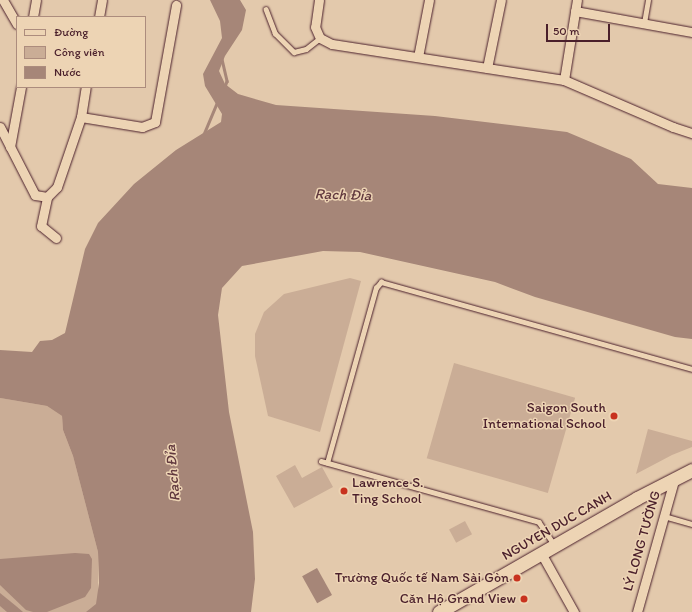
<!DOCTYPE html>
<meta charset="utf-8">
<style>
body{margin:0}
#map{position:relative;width:692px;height:612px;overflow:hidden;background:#e3c9ac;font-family:Itim,sans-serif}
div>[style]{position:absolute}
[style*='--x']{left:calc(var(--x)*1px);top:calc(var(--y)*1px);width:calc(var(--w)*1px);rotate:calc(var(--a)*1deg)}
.green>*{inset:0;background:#caad96;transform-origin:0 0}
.water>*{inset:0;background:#a68678;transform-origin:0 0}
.stream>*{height:2.5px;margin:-1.25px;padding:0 1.25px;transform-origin:1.25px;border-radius:1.25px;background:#a68678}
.roads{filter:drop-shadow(0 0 1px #4a1f2b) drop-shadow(0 0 1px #4a1f2b)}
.service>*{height:4.5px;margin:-2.25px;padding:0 2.25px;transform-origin:2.25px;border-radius:2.25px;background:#edd4b4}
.minor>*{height:9px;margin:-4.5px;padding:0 4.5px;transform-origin:4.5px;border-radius:4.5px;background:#edd4b4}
.secondary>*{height:13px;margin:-6.5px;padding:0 6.5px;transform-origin:6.5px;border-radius:6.5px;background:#edd4b4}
.dots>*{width:11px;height:11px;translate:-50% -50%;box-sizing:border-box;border:2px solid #edd4b4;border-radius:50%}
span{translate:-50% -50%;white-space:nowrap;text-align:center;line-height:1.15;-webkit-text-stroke:3px #edd4b4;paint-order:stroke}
.poi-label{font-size:14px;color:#4a1f2b}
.right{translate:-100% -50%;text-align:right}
.left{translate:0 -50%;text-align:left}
.street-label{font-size:14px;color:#4a1f2b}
.water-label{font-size:15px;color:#61393e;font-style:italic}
.legend{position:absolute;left:16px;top:16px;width:130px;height:72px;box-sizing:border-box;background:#edd4b4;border:1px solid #ac8c7d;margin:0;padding:5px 7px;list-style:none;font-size:12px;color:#4a1f2b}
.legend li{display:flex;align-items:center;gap:8px;height:20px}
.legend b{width:20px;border:1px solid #ac8c7d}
.scale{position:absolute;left:546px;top:24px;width:64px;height:18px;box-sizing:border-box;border:2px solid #4a1f2b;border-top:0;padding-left:5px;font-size:12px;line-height:14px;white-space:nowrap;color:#4a1f2b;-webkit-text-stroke:3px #edd4b4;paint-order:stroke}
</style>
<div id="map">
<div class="green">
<i style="clip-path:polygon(350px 278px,361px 281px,320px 432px,268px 416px,255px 356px,255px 334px,264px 312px,284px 294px)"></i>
<i style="left:454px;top:363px;width:126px;height:99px;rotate:16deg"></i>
<i style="clip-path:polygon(0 398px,47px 406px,62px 416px,63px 430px,73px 456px,98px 552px,98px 612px,0 612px)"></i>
<i style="clip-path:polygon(648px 429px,692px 441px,692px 447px,672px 455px,636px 474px)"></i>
<i style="clip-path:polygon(295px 465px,302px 478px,322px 467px,333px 487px,294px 508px,276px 476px)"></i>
<i style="left:465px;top:521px;width:15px;height:18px;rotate:62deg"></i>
</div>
<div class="water">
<i style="clip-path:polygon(210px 0,240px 0,246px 10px,242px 30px,225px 56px,219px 71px,225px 84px,238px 94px,276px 105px,435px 116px,567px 132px,631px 159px,658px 184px,692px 188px,692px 339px,675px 337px,535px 297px,495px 282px,360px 252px,323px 251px,242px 266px,222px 288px,218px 315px,229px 412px,253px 532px,255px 579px,251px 612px,86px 612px,96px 604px,99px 583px,98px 552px,73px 456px,63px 430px,62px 416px,47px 406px,0 398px,0 350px,32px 352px,40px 341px,52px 340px,65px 333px,85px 249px,98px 223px,134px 184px,176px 150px,221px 122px,222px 114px,205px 86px,203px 74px,222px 38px,220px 21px)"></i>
<i style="clip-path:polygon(75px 553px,89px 554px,92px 559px,91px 588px,85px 597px,47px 612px,33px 612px,26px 610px,0 585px,0 559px)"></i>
<i style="left:317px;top:568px;width:31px;height:17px;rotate:61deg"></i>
<i style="clip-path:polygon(0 593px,16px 606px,23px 612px,7px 612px,0 606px)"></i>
</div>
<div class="stream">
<i style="--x:222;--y:59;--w:23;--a:77"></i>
<i style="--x:227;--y:81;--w:6;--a:108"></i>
<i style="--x:202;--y:138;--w:41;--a:-67.2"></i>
</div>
<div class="roads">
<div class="service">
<i style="--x:266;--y:9;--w:26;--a:69"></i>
<i style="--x:275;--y:33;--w:27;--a:45"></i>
<i style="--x:294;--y:52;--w:12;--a:-14"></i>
<i style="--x:306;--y:49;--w:18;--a:-38"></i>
<i style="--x:644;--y:23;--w:23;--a:-80"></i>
<i style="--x:321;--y:461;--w:226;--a:15.6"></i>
<i style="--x:539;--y:522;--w:27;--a:56"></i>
<i style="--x:327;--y:463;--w:182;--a:-74.4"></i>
<i style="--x:376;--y:288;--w:8;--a:-50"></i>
<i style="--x:381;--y:282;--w:323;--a:15.6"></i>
<i style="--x:664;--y:516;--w:29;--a:16"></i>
</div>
<div class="minor">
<i style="--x:3;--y:0;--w:28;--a:60"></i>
<i style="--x:319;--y:0;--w:27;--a:98"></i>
<i style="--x:315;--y:27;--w:12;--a:66"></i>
<i style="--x:320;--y:38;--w:13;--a:27"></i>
<i style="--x:332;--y:44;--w:235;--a:8.8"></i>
<i style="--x:564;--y:80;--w:119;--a:23.3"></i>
<i style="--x:673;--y:127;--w:20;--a:18"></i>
<i style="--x:575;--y:11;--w:119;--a:10.2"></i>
<i style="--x:33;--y:17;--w:17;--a:-80"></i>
<i style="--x:99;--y:17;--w:17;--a:-80"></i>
<i style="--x:418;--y:57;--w:58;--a:-79.1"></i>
<i style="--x:487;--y:68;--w:69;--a:-78.4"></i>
<i style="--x:564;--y:80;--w:81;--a:-80.8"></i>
<i style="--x:81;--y:117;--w:62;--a:9.3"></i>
<i style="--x:142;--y:127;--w:14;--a:-21"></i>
<i style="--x:155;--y:122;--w:119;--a:-79.8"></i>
<i style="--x:0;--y:127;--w:76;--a:62.8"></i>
<i style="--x:35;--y:195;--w:12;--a:9"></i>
<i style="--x:10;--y:147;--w:61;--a:-79.6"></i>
<i style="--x:56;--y:238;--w:19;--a:-141"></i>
<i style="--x:41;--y:226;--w:30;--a:-78"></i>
<i style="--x:47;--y:197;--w:14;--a:-45"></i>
<i style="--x:57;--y:187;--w:74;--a:-71.1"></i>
<i style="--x:81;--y:117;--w:30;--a:-81"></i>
<i style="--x:541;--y:553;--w:68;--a:60.8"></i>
<i style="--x:637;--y:612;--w:140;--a:-74.3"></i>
</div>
<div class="secondary">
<i style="--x:439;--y:612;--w:228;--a:-29.9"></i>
<i style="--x:637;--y:498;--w:62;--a:-27"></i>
</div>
</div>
<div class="dots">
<i style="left:614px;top:416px;background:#c8321e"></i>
<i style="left:344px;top:491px;background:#c8321e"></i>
<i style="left:517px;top:578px;background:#c8321e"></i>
<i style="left:524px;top:599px;background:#c8321e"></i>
</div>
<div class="poi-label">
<span class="right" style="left:606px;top:416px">Saigon South<br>International School</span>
<span class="left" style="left:352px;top:491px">Lawrence S.<br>Ting School</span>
<span class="right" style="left:509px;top:578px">Trường Quốc tế Nam Sài Gòn</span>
<span class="right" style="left:516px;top:599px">Căn Hộ Grand View</span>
</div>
<div class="street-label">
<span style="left:557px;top:526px;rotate:-30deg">NGUYEN DUC CANH</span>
<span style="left:642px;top:541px;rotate:-74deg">LÝ LONG TƯỜNG</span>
</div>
<div class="water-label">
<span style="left:343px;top:195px;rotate:2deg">Rạch Đỉa</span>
<span style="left:173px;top:473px;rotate:-95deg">Rạch Đỉa</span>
</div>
<ul class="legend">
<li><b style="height:5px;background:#edd4b4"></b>Đường</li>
<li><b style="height:11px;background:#caad96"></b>Công viên</li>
<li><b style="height:11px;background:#a68678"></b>Nước</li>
</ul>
<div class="scale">50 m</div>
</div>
